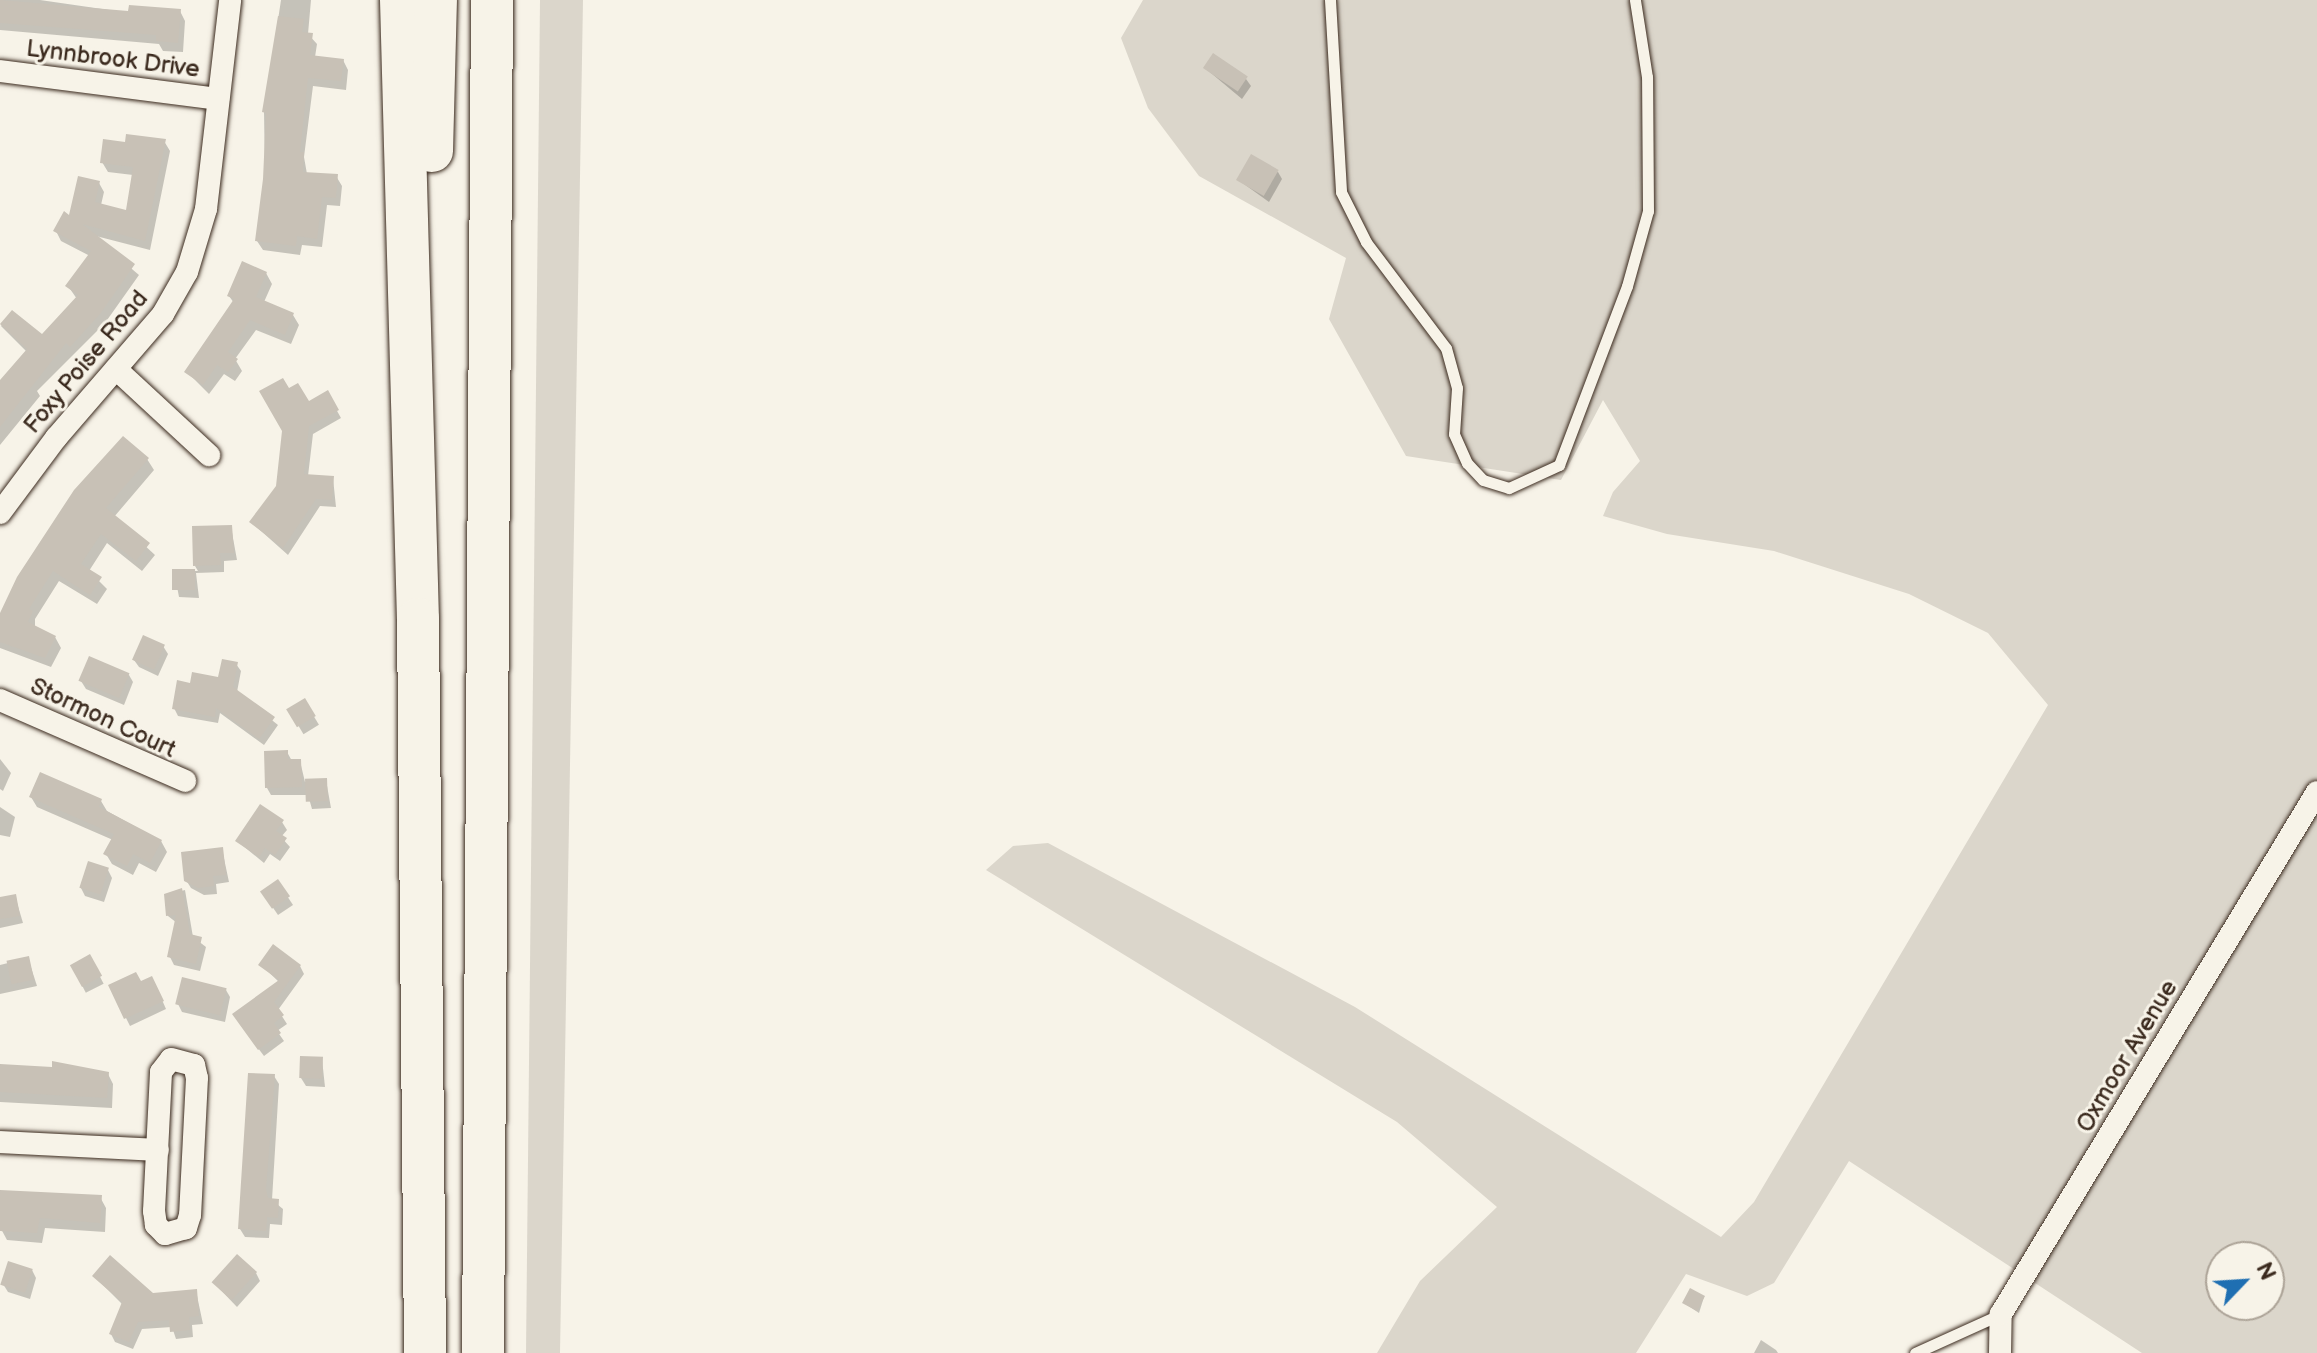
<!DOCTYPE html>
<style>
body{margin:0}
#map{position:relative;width:2317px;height:1353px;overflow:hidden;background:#f7f3e8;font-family:"Balsamiq Sans",sans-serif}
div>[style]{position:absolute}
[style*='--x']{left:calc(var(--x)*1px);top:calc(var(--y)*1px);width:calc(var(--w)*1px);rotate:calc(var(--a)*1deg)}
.green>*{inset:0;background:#dbd6cb}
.shadow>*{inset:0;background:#0003;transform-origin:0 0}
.building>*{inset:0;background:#c8c1b6;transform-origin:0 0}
.roads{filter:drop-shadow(0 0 2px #3b2a1e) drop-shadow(0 0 2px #3b2a1e)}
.service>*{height:11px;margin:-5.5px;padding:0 5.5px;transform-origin:5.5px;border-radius:5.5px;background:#f7f3e8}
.minor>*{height:22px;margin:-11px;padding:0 11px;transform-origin:11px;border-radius:11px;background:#f7f3e8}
.motorway>*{height:42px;margin:-21px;padding:0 21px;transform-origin:21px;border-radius:21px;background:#f7f3e8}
span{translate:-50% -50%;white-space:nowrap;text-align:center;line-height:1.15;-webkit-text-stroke:6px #f7f3e8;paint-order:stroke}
.street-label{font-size:24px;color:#3b2a1e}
.north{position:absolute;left:2205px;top:1241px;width:80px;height:80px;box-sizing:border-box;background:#f7f3e8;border:2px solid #aca397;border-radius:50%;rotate:65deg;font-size:22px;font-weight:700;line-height:32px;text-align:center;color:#3b2a1e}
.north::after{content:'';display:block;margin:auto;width:28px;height:36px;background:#1f6fb2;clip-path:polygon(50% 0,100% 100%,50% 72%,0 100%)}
</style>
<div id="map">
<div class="green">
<i style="clip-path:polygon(540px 0,583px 0,560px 1353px,526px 1353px)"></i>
<i style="clip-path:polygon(evenodd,1143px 0,2317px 0,2317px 1353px,2142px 1353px,1849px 1161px,1774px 1283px,1747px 1296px,1686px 1274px,1636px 1353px,1377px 1353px,1420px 1281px,1497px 1207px,1397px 1122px,986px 870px,1013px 846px,1048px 843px,1355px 1007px,1721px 1237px,1754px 1202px,2048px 705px,1988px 633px,1909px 594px,1774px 551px,1667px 534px,1603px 516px,1613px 492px,1640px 461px,1603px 400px,1561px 480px,1406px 456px,1329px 319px,1346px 258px,1199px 176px,1148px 108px,1121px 38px,1143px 0,2221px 1257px,2269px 1257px,2269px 1305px,2221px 1305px,2221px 1257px)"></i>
</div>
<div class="shadow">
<i style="clip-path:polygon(0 0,40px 0,130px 13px,180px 11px,185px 21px,183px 52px,163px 51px,159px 44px,0 30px)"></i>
<i style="clip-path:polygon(281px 0,311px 0,308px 34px,317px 44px,315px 57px,343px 60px,348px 70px,346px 90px,313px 86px,304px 157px,307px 174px,336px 176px,342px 186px,340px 206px,327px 205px,322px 247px,302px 245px,300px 255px,263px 250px,257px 241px,265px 179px,264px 112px)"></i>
<i style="clip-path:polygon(1205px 68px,1246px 79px,1251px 86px,1242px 99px)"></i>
<i style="clip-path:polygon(164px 141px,170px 151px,150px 250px,92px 235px,139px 275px,105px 323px,37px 391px,40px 396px,0 445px,0 383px,27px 352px,1px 326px,12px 313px,42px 337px,77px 299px,68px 286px,90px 256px,61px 241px,56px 231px,99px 183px,104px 192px,101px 205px,128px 213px,133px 175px,108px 172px,102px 162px,127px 144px)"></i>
<i style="clip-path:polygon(1278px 172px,1282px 179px,1269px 202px,1237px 179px)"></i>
<i style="clip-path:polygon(266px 273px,272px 284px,264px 302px,293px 315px,299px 325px,291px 344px,256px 330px,235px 359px,242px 371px,235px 381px,224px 374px,209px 394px,187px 372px,234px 303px,229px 296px)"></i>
<i style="clip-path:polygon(288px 391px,308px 403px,327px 393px,341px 418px,313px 434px,308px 476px,333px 478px,336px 507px,320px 506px,288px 555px,251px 522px,278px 487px)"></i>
<i style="clip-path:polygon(147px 459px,154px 470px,114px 517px,155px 555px,142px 571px,107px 543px,89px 571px,107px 589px,97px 604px,59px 581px,35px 619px,35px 628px,55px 637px,61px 648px,51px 667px,0 648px,0 618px)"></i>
<i style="clip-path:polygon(231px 527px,237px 560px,224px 561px,224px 572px,196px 573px,199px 598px,179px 597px,174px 571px,198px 571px,195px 566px)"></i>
<i style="clip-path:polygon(163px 646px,168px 654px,158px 676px,139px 667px,134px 660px)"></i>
<i style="clip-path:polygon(236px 664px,241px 671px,237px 692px,278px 725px,264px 745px,220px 713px,218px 723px,178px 716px,174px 708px,191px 685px,220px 679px)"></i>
<i style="clip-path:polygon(129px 675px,133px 682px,124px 705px,86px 689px,81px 681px)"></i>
<i style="left:304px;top:700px;width:29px;height:18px;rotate:59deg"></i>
<i style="clip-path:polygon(287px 752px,292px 761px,300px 761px,305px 782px,326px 780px,331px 808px,312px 809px,308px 795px,271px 795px,267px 788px)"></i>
<i style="clip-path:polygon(0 759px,11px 773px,3px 791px,0 789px)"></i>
<i style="clip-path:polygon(31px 797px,101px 801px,107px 811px,161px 841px,167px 852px,156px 872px,139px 863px,133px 875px,112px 864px,106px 854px,113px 840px,37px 807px)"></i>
<i style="clip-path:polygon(0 807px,15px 817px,10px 837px,0 835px)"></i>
<i style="clip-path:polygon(282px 822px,287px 830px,281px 837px,290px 847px,280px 861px,270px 854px,264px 863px,237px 841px)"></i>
<i style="clip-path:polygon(222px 849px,229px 882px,216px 884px,217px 894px,204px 895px,191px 888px,186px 880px)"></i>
<i style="clip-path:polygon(108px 870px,112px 878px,104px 902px,85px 896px,81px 888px)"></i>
<i style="clip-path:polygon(278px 882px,293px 905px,278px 915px,267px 899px)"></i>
<i style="clip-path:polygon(185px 890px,193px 937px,206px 947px,200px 971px,174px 965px,170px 957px,177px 923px,168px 916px,166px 895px)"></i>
<i style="clip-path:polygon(15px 896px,23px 923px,0 928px,0 899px)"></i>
<i style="left:90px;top:957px;width:30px;height:20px;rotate:63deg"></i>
<i style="clip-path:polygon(28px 958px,37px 986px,0 994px,0 965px)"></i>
<i style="clip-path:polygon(261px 965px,300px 966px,304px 974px,278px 1010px,287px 1024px,277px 1031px,284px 1041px,264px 1056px,239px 1023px,279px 982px)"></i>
<i style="clip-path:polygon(141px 983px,156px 986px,166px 1009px,130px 1026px,110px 986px)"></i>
<i style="clip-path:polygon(226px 990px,230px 997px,225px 1022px,182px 1012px,178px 1004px)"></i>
<i style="clip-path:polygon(322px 1059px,325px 1087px,306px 1086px,301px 1078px)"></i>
<i style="clip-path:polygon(54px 1063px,108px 1074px,113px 1084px,112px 1108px,0 1102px,0 1068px,53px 1069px)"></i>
<i style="clip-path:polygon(274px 1076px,279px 1084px,272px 1200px,283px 1209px,282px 1225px,270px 1224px,269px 1238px,245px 1237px,240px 1229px)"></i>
<i style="clip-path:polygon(0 1192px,100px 1197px,106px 1208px,105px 1232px,45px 1228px,42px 1243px,7px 1240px,0 1227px)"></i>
<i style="clip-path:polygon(32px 1270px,36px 1278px,30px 1299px,8px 1292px,3px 1284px)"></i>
<i style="clip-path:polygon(256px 1273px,260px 1281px,237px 1307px,214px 1283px)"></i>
<i style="clip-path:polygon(94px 1276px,152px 1295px,196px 1291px,203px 1324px,192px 1325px,193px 1337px,176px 1339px,172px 1327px,142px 1329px,133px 1349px,115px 1342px,111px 1334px,123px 1305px)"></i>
<i style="clip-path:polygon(1704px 1297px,1699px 1313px,1684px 1303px)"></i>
<i style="clip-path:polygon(1761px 1340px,1776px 1350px,1778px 1353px,1754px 1353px)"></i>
</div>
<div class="building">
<i style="clip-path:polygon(0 0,128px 11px,129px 5px,181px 9px,178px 43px,156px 41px,156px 35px,0 23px)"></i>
<i style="clip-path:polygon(278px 16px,304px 19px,302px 32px,313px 33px,310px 55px,344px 59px,341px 81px,308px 78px,300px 152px,304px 152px,303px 172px,338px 174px,336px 198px,322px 197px,317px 239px,297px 236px,296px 246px,255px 241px,263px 179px,266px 113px,262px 112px)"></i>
<i style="left:1213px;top:53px;width:42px;height:18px;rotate:34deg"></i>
<i style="clip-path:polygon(126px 134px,166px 139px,145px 241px,82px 224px,135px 264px,100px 314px,70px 347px,66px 343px,0 427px,0 380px,27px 349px,0 324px,12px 310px,42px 334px,78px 295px,65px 286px,91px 251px,53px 231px,64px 211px,69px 215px,78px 176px,100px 181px,95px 202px,126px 210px,133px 167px,100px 163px,103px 139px,125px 142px)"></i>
<i style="left:1251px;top:154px;width:32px;height:30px;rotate:30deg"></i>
<i style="clip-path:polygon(242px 261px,267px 272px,256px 297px,294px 313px,285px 335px,250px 320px,228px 352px,238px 359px,228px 372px,217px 365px,203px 385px,184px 372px,234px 299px,227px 296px)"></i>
<i style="clip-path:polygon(283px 378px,289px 388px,298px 383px,309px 401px,328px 390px,339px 410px,309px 426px,304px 474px,334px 476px,332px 500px,316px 499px,283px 548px,249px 522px,276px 486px,282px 431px,259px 391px)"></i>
<i style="clip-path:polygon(123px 436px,149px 458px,106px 508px,150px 543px,136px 561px,101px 534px,81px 564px,102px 577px,90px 595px,53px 571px,29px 609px,33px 611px,28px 622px,56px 636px,45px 658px,0 642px,0 613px,17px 577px,74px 490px)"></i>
<i style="clip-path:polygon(232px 525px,234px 553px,220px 553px,221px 565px,193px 566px,192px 526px)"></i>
<i style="left:172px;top:569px;width:23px;height:21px"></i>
<i style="left:143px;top:635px;width:24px;height:27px;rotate:24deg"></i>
<i style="left:89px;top:656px;width:44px;height:27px;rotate:23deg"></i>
<i style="clip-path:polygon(222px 659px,238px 662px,233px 687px,275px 717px,259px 739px,216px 708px,215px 717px,172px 709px,177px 680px,190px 683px,192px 672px,218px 677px)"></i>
<i style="left:305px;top:698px;width:21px;height:22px;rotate:59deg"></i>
<i style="clip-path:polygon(288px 750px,288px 759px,301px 759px,302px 787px,265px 788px,264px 751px)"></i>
<i style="clip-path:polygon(40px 772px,102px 799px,99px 807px,162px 840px,150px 863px,133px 854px,127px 866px,103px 854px,114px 834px,29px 797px)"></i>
<i style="left:327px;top:778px;width:23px;height:22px;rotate:88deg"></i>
<i style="clip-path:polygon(260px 804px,284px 820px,276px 831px,287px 838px,275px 855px,265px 848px,259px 857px,235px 841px)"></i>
<i style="clip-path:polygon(223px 847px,226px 875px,213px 876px,214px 886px,198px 888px,184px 881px,181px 852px)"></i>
<i style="left:88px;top:861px;width:22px;height:28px;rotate:18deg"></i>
<i style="left:278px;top:879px;width:21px;height:22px;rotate:55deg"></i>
<i style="clip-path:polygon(182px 888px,190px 934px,202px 937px,196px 964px,167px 957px,176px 915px,166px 916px,164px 894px)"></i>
<i style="clip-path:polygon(16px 894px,20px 916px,0 919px,0 897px)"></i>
<i style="clip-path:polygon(273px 944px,301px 965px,274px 1002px,284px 1015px,274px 1023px,281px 1033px,258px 1050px,232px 1014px,279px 980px,258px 965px)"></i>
<i style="left:90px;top:954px;width:25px;height:23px;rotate:61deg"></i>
<i style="left:29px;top:956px;width:24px;height:23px;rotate:78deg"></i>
<i style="clip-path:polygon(136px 972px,141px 981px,152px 976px,164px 1001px,124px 1019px,108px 985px)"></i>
<i style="left:182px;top:977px;width:46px;height:28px;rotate:14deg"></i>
<i style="left:300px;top:1056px;width:23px;height:22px;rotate:2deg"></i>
<i style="clip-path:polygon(52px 1061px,109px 1072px,107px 1098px,0 1092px,0 1064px,52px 1067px)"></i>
<i style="clip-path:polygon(248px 1073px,275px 1074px,266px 1189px,268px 1198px,279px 1199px,278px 1218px,267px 1217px,266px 1231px,238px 1229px)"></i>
<i style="clip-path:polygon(0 1190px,102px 1195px,100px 1223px,40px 1218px,37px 1233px,0 1231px)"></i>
<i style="left:237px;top:1254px;width:27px;height:38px;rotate:42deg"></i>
<i style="clip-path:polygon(110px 1255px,153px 1293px,197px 1289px,199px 1316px,189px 1317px,190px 1330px,170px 1332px,169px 1320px,138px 1322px,129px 1342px,109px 1334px,122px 1302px,92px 1276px)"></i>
<i style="left:8px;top:1261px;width:26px;height:25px;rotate:18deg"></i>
<i style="left:1690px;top:1288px;width:17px;height:17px;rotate:28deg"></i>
</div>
<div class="roads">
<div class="service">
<i style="--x:1330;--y:0;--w:192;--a:86.7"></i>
<i style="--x:1341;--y:192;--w:56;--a:63.4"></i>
<i style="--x:1366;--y:242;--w:133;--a:53"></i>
<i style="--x:1446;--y:348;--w:41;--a:74.6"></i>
<i style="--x:1457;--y:388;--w:46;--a:93.7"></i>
<i style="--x:1454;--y:434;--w:32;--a:66"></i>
<i style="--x:1467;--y:463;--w:23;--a:47"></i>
<i style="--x:1483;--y:480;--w:27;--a:17"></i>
<i style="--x:1509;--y:488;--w:55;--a:-24.7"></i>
<i style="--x:1559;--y:465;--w:191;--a:-69.2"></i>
<i style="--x:1627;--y:286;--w:78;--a:-74.4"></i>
<i style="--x:1648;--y:211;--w:134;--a:-90.4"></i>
<i style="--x:1647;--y:77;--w:78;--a:-98.9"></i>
<i style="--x:1915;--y:1353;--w:94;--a:-24.4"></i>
</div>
<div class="minor">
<i style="--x:0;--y:71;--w:220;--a:7.3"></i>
<i style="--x:116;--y:369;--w:127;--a:42.8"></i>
<i style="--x:0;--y:513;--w:94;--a:-53.3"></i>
<i style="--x:56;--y:438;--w:164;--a:-49.2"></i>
<i style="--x:163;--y:314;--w:48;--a:-60.3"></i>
<i style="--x:187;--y:272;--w:66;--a:-73.2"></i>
<i style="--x:206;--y:209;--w:210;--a:-83.4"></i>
<i style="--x:0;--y:700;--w:202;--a:23.6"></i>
<i style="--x:171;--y:1059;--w:24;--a:15"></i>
<i style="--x:194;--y:1065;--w:13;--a:77"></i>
<i style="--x:197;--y:1078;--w:137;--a:92.9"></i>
<i style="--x:190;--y:1215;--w:14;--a:107"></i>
<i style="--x:186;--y:1228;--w:22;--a:164"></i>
<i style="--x:165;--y:1234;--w:13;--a:-135"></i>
<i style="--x:156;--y:1225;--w:14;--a:-98"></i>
<i style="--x:154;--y:1211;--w:139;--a:-87.1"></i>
<i style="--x:161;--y:1072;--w:16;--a:-52"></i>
<i style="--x:0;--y:1142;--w:158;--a:2.9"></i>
<i style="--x:2000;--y:1353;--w:39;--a:-89"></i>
<i style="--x:2001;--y:1314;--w:610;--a:-58.81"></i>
</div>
<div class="motorway">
<i style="--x:401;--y:0;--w:619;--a:88.43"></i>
<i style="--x:418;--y:619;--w:734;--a:89.45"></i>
<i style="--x:432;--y:151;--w:151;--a:-88.5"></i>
<i style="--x:483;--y:1353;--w:1353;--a:-89.62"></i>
</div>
</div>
<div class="street-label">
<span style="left:113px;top:59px;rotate:7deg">Lynnbrook Drive</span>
<span style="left:86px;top:362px;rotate:-50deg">Foxy Poise Road</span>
<span style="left:103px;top:718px;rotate:25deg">Stormon Court</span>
<span style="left:2127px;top:1056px;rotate:-59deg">Oxmoor Avenue</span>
</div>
<div class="north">N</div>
</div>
